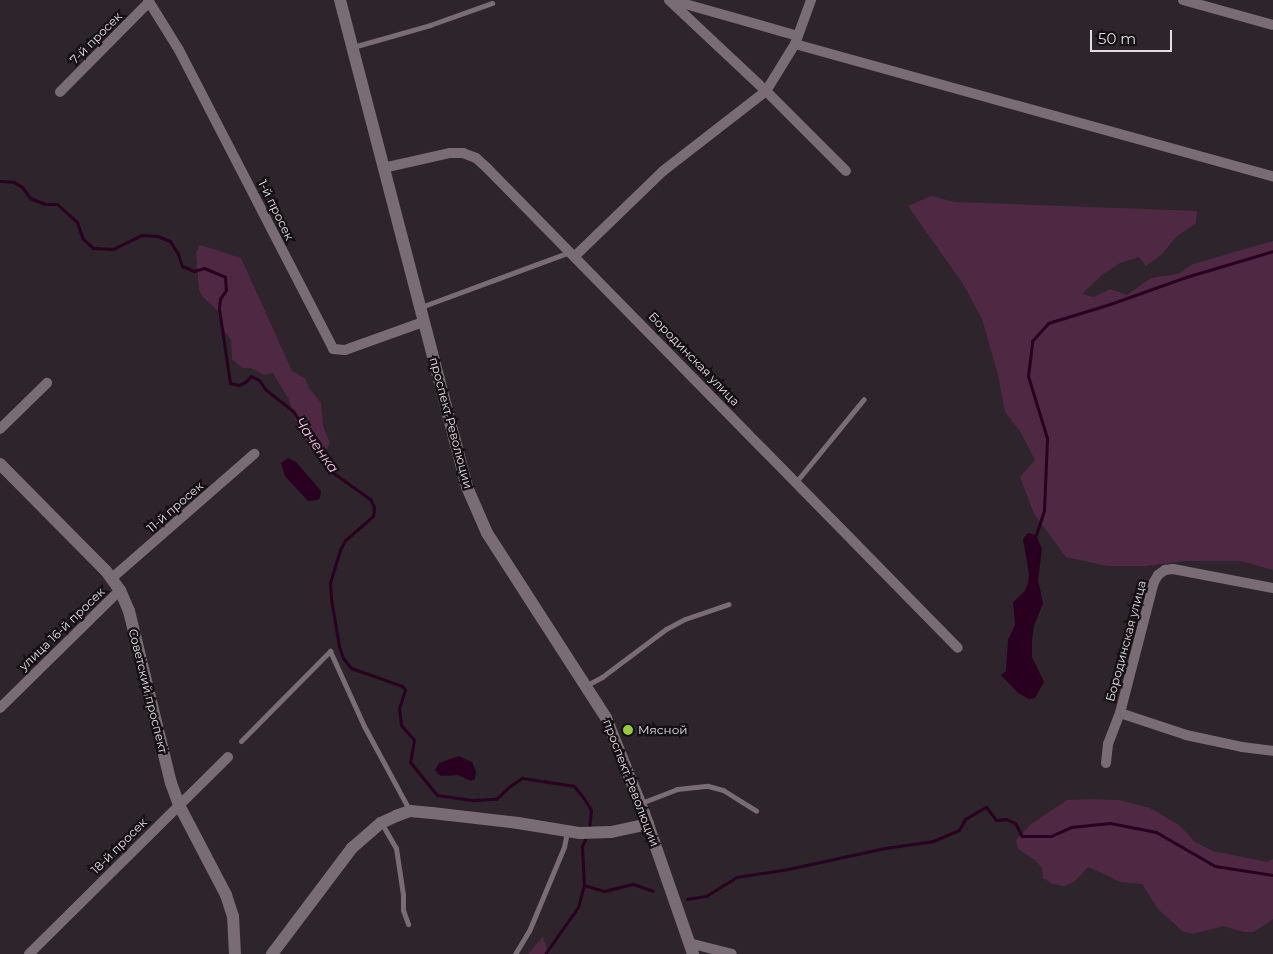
<!DOCTYPE html>
<meta charset="utf-8">
<style>
body{margin:0}
#map{position:relative;width:1273px;height:954px;overflow:hidden;background:#2e242b;font-family:Montserrat,sans-serif}
div>[style]{position:absolute}
[style*='--x']{left:calc(var(--x)*1px);top:calc(var(--y)*1px);width:calc(var(--w)*1px);rotate:calc(var(--a)*1deg)}
.green>*{inset:0;background:#4f2844}
.water>*{inset:0;background:#2a0021}
.stream>*{height:3px;margin:-1.5px;padding:0 1.5px;transform-origin:1.5px;border-radius:1.5px;background:#2a0021}
.service>*{height:5px;margin:-2.5px;padding:0 2.5px;transform-origin:2.5px;border-radius:2.5px;background:#796c75}
.minor>*{height:10px;margin:-5px;padding:0 5px;transform-origin:5px;border-radius:5px;background:#796c75}
.tertiary>*{height:12px;margin:-6px;padding:0 6px;transform-origin:6px;border-radius:6px;background:#796c75}
.dots>*{width:14px;height:14px;translate:-50% -50%;box-sizing:border-box;border:2px solid #130f12;border-radius:50%}
span{translate:-50% -50%;white-space:nowrap;text-align:center;line-height:1.15;-webkit-text-stroke:4.5px #130f12;paint-order:stroke}
.street-label{font-size:12px;color:#e3dce1}
.poi-label{font-size:12px;color:#e3dce1}
.left{translate:0 -50%;text-align:left}
.water-label{font-size:14px;color:#f5bce3;font-style:italic}
.scale{position:absolute;left:1090px;top:30px;width:82px;height:22px;box-sizing:border-box;border:2px solid #e3dce1;border-top:0;padding-left:6px;font-size:15px;line-height:18px;white-space:nowrap;color:#e3dce1;-webkit-text-stroke:4px #130f12;paint-order:stroke}
</style>
<div id="map">
<div class="green">
<i style="clip-path:polygon(931px 196px,955px 202px,1197px 211px,1196px 223px,1177px 236px,1161px 255px,1146px 266px,1139px 257px,1120px 263px,1102px 275px,1082px 294px,1094px 297px,1110px 289px,1127px 295px,1151px 278px,1178px 274px,1193px 264px,1273px 241px,1273px 570px,1241px 561px,1184px 561px,1147px 566px,1107px 566px,1066px 557px,1034px 514px,1020px 477px,1035px 460px,1020px 431px,1005px 412px,998px 375px,982px 319px,963px 284px,908px 206px)"></i>
<i style="clip-path:polygon(200px 245px,241px 258px,292px 371px,305px 378px,309px 388px,321px 403px,323px 426px,330px 443px,323px 455px,314px 452px,307px 445px,307px 441px,299px 430px,289px 400px,273px 373px,264px 375px,251px 368px,242px 368px,232px 359px,231px 340px,223px 329px,219px 312px,203px 297px,199px 289px,196px 253px)"></i>
<i style="clip-path:polygon(1089px 799px,1119px 800px,1150px 808px,1179px 825px,1195px 842px,1213px 851px,1267px 862px,1273px 859px,1273px 919px,1254px 932px,1243px 932px,1224px 926px,1193px 934px,1182px 931px,1158px 909px,1142px 884px,1121px 882px,1088px 867px,1074px 882px,1064px 886px,1053px 884px,1043px 878px,1042px 868px,1035px 860px,1018px 849px,1016px 840px,1031px 824px,1067px 800px)"></i>
<i style="clip-path:polygon(543px 936px,548px 954px,528px 954px)"></i>
</div>
<div class="water">
<i style="clip-path:polygon(288px 458px,296px 462px,321px 491px,320px 498px,318px 500px,308px 501px,285px 476px,281px 463px)"></i>
<i style="clip-path:polygon(1028px 533px,1036px 535px,1042px 549px,1038px 580px,1043px 603px,1034px 626px,1032px 640px,1032px 657px,1044px 682px,1035px 698px,1029px 699px,1018px 693px,1001px 675px,1006px 671px,1008px 640px,1015px 625px,1013px 602px,1025px 591px,1028px 583px,1029px 574px,1023px 539px)"></i>
<i style="clip-path:polygon(459px 756px,472px 762px,476px 771px,475px 779px,471px 781px,458px 775px,441px 776px,438px 774px,435px 770px,439px 763px)"></i>
</div>
<div class="stream">
<i style="--x:0;--y:181;--w:14;--a:4"></i>
<i style="--x:14;--y:182;--w:9;--a:32"></i>
<i style="--x:22;--y:187;--w:14;--a:54"></i>
<i style="--x:30;--y:198;--w:16;--a:22"></i>
<i style="--x:45;--y:204;--w:12;--a:0"></i>
<i style="--x:57;--y:204;--w:27;--a:42"></i>
<i style="--x:77;--y:222;--w:18;--a:71"></i>
<i style="--x:83;--y:239;--w:13;--a:42"></i>
<i style="--x:93;--y:248;--w:20;--a:3"></i>
<i style="--x:113;--y:249;--w:32;--a:-26"></i>
<i style="--x:142;--y:235;--w:15;--a:4"></i>
<i style="--x:157;--y:236;--w:14;--a:21"></i>
<i style="--x:170;--y:241;--w:15;--a:58"></i>
<i style="--x:178;--y:254;--w:13;--a:72"></i>
<i style="--x:182;--y:266;--w:13;--a:23"></i>
<i style="--x:194;--y:271;--w:10;--a:-17"></i>
<i style="--x:204;--y:268;--w:23;--a:23"></i>
<i style="--x:225;--y:277;--w:13;--a:86"></i>
<i style="--x:226;--y:290;--w:11;--a:124"></i>
<i style="--x:220;--y:299;--w:10;--a:96"></i>
<i style="--x:219;--y:309;--w:75;--a:81.5"></i>
<i style="--x:230;--y:383;--w:9;--a:13"></i>
<i style="--x:239;--y:385;--w:7;--a:-27"></i>
<i style="--x:245;--y:382;--w:8;--a:-45"></i>
<i style="--x:251;--y:376;--w:9;--a:27"></i>
<i style="--x:259;--y:380;--w:12;--a:55"></i>
<i style="--x:266;--y:390;--w:34;--a:38"></i>
<i style="--x:293;--y:411;--w:72;--a:57.4"></i>
<i style="--x:332;--y:472;--w:47;--a:35.4"></i>
<i style="--x:370;--y:499;--w:9;--a:63"></i>
<i style="--x:374;--y:507;--w:9;--a:96"></i>
<i style="--x:373;--y:516;--w:37;--a:139"></i>
<i style="--x:345;--y:540;--w:11;--a:117"></i>
<i style="--x:340;--y:550;--w:34;--a:107"></i>
<i style="--x:330;--y:583;--w:16;--a:86"></i>
<i style="--x:331;--y:599;--w:48;--a:80.3"></i>
<i style="--x:339;--y:646;--w:13;--a:72"></i>
<i style="--x:343;--y:658;--w:13;--a:51"></i>
<i style="--x:351;--y:668;--w:54;--a:19.4"></i>
<i style="--x:402;--y:686;--w:5;--a:53"></i>
<i style="--x:405;--y:690;--w:19;--a:108"></i>
<i style="--x:399;--y:708;--w:17;--a:83"></i>
<i style="--x:401;--y:725;--w:20;--a:49"></i>
<i style="--x:414;--y:740;--w:22;--a:100"></i>
<i style="--x:410;--y:762;--w:43;--a:50.7"></i>
<i style="--x:437;--y:795;--w:37;--a:8"></i>
<i style="--x:474;--y:800;--w:22;--a:-3"></i>
<i style="--x:496;--y:799;--w:19;--a:-43"></i>
<i style="--x:510;--y:786;--w:14;--a:-34"></i>
<i style="--x:522;--y:778;--w:53;--a:8.7"></i>
<i style="--x:574;--y:786;--w:14;--a:51"></i>
<i style="--x:583;--y:797;--w:15;--a:58"></i>
<i style="--x:591;--y:810;--w:19;--a:96"></i>
<i style="--x:1036;--y:535;--w:26;--a:-72"></i>
<i style="--x:1044;--y:510;--w:72;--a:-87.6"></i>
<i style="--x:1047;--y:438;--w:65;--a:-107"></i>
<i style="--x:1028;--y:376;--w:35;--a:-83"></i>
<i style="--x:1032;--y:341;--w:24;--a:-48"></i>
<i style="--x:1048;--y:323;--w:65;--a:-17"></i>
<i style="--x:1110;--y:304;--w:81;--a:-19.6"></i>
<i style="--x:1186;--y:277;--w:91;--a:-16.6"></i>
<i style="--x:584;--y:885;--w:21;--a:17"></i>
<i style="--x:604;--y:891;--w:30;--a:-14"></i>
<i style="--x:633;--y:884;--w:21;--a:19"></i>
<i style="--x:687;--y:899;--w:19;--a:-9"></i>
<i style="--x:706;--y:896;--w:36;--a:-32"></i>
<i style="--x:737;--y:877;--w:52;--a:-8.9"></i>
<i style="--x:788;--y:869;--w:99;--a:-12.2"></i>
<i style="--x:885;--y:848;--w:49;--a:-8.3"></i>
<i style="--x:933;--y:841;--w:28;--a:-23"></i>
<i style="--x:959;--y:830;--w:13;--a:-61"></i>
<i style="--x:965;--y:819;--w:24;--a:-30"></i>
<i style="--x:986;--y:807;--w:16;--a:52"></i>
<i style="--x:996;--y:820;--w:10;--a:-6"></i>
<i style="--x:1006;--y:819;--w:10;--a:24"></i>
<i style="--x:1015;--y:823;--w:15;--a:62"></i>
<i style="--x:1022;--y:836;--w:29;--a:0"></i>
<i style="--x:1051;--y:836;--w:22;--a:-24"></i>
<i style="--x:1071;--y:827;--w:39;--a:-6"></i>
<i style="--x:1110;--y:823;--w:47;--a:11.1"></i>
<i style="--x:1156;--y:832;--w:68;--a:30"></i>
<i style="--x:1215;--y:866;--w:59;--a:8.8"></i>
<i style="--x:545;--y:954;--w:57;--a:-54.9"></i>
<i style="--x:578;--y:907;--w:23;--a:-75"></i>
<i style="--x:584;--y:885;--w:39;--a:-93"></i>
<i style="--x:582;--y:846;--w:10;--a:-66"></i>
</div>
<div class="service">
<i style="--x:353;--y:47;--w:80;--a:-15.9"></i>
<i style="--x:430;--y:25;--w:66;--a:-19.5"></i>
<i style="--x:421;--y:307;--w:159;--a:-20.3"></i>
<i style="--x:796;--y:482;--w:107;--a:-50.7"></i>
<i style="--x:587;--y:685;--w:17;--a:-28"></i>
<i style="--x:602;--y:677;--w:80;--a:-36.9"></i>
<i style="--x:666;--y:629;--w:21;--a:-28"></i>
<i style="--x:685;--y:619;--w:46;--a:-18.8"></i>
<i style="--x:241;--y:741;--w:127;--a:-45.3"></i>
<i style="--x:330;--y:651;--w:82;--a:65.6"></i>
<i style="--x:364;--y:726;--w:97;--a:61.6"></i>
<i style="--x:641;--y:803;--w:39;--a:-21"></i>
<i style="--x:677;--y:789;--w:31;--a:-6"></i>
<i style="--x:708;--y:786;--w:16;--a:15"></i>
<i style="--x:723;--y:790;--w:39;--a:32"></i>
<i style="--x:382;--y:824;--w:28;--a:60"></i>
<i style="--x:396;--y:848;--w:48;--a:81.5"></i>
<i style="--x:403;--y:895;--w:15;--a:90"></i>
<i style="--x:403;--y:910;--w:15;--a:70"></i>
<i style="--x:515;--y:954;--w:27;--a:-59"></i>
<i style="--x:529;--y:931;--w:91;--a:-67.4"></i>
<i style="--x:564;--y:847;--w:15;--a:-79"></i>
</div>
<div class="minor">
<i style="--x:148;--y:0;--w:59;--a:58.2"></i>
<i style="--x:179;--y:50;--w:336;--a:62.7"></i>
<i style="--x:333;--y:349;--w:12;--a:5"></i>
<i style="--x:345;--y:350;--w:83;--a:-19.7"></i>
<i style="--x:669;--y:0;--w:133;--a:43.2"></i>
<i style="--x:766;--y:91;--w:113;--a:45"></i>
<i style="--x:671;--y:0;--w:132;--a:15.8"></i>
<i style="--x:1183;--y:0;--w:93;--a:15.5"></i>
<i style="--x:795;--y:44;--w:496;--a:15.5"></i>
<i style="--x:60;--y:92;--w:127;--a:-45.3"></i>
<i style="--x:383;--y:168;--w:69;--a:-12.6"></i>
<i style="--x:450;--y:153;--w:13;--a:0"></i>
<i style="--x:463;--y:153;--w:14;--a:21"></i>
<i style="--x:476;--y:158;--w:15;--a:42"></i>
<i style="--x:487;--y:168;--w:672;--a:45.54"></i>
<i style="--x:575;--y:256;--w:122;--a:-44"></i>
<i style="--x:663;--y:171;--w:130;--a:-37.8"></i>
<i style="--x:766;--y:91;--w:55;--a:-58.3"></i>
<i style="--x:795;--y:44;--w:47;--a:-70"></i>
<i style="--x:0;--y:429;--w:66;--a:-44.4"></i>
<i style="--x:112;--y:578;--w:189;--a:-41.1"></i>
<i style="--x:0;--y:708;--w:168;--a:-44.5"></i>
<i style="--x:1120;--y:713;--w:70;--a:18.4"></i>
<i style="--x:1186;--y:735;--w:57;--a:12.1"></i>
<i style="--x:1242;--y:747;--w:31;--a:7"></i>
<i style="--x:1106;--y:763;--w:19;--a:-84"></i>
<i style="--x:1108;--y:744;--w:33;--a:-69"></i>
<i style="--x:1120;--y:713;--w:135;--a:-75.5"></i>
<i style="--x:1154;--y:582;--w:8;--a:-60"></i>
<i style="--x:1158;--y:575;--w:9;--a:-36"></i>
<i style="--x:1165;--y:570;--w:8;--a:-7"></i>
<i style="--x:1173;--y:569;--w:102;--a:10.8"></i>
<i style="--x:689;--y:943;--w:44;--a:14.3"></i>
<i style="--x:29;--y:954;--w:280;--a:-44.7"></i>
</div>
<div class="tertiary">
<i style="--x:340;--y:0;--w:503;--a:75.38"></i>
<i style="--x:467;--y:487;--w:50;--a:66.5"></i>
<i style="--x:487;--y:533;--w:220;--a:57.2"></i>
<i style="--x:606;--y:718;--w:102;--a:68.2"></i>
<i style="--x:644;--y:813;--w:149;--a:70.8"></i>
<i style="--x:0;--y:464;--w:151;--a:45.3"></i>
<i style="--x:106;--y:571;--w:24;--a:54"></i>
<i style="--x:120;--y:590;--w:23;--a:67"></i>
<i style="--x:129;--y:611;--w:177;--a:76.3"></i>
<i style="--x:171;--y:783;--w:23;--a:70"></i>
<i style="--x:179;--y:805;--w:102;--a:62.4"></i>
<i style="--x:226;--y:895;--w:22;--a:72"></i>
<i style="--x:233;--y:916;--w:38;--a:87"></i>
<i style="--x:272;--y:954;--w:133;--a:-53"></i>
<i style="--x:352;--y:848;--w:38;--a:-41"></i>
<i style="--x:381;--y:823;--w:17;--a:-25"></i>
<i style="--x:396;--y:816;--w:15;--a:-20"></i>
<i style="--x:410;--y:811;--w:22;--a:5"></i>
<i style="--x:432;--y:813;--w:87;--a:6.6"></i>
<i style="--x:518;--y:823;--w:63;--a:9.2"></i>
<i style="--x:580;--y:833;--w:31;--a:-2"></i>
<i style="--x:611;--y:832;--w:38;--a:-12"></i>
</div>
<div class="dots">
<i style="left:628px;top:730px;background:#96cc3a"></i>
</div>
<div class="street-label">
<span style="left:96px;top:38px;rotate:-45deg">7-й просек</span>
<span style="left:276px;top:210px;rotate:64deg">1-й просек</span>
<span style="left:694px;top:359px;rotate:46deg">Бородинская улица</span>
<span style="left:451px;top:423px;rotate:75deg">проспект Революции</span>
<span style="left:175px;top:507px;rotate:-41deg">11-й просек</span>
<span style="left:62px;top:629px;rotate:-44deg">улица 16-й просек</span>
<span style="left:1126px;top:641px;rotate:-75deg">Бородинская улица</span>
<span style="left:148px;top:691px;rotate:76deg">Советский проспект</span>
<span style="left:631px;top:783px;rotate:69deg">проспект Революции</span>
<span style="left:119px;top:846px;rotate:-45deg">18-й просек</span>
</div>
<div class="poi-label">
<span class="left" style="left:638px;top:730px">Мясной</span>
</div>
<div class="water-label">
<span style="left:317px;top:445px;rotate:55deg">Чаченка</span>
</div>
<div class="scale">50 m</div>
</div>
